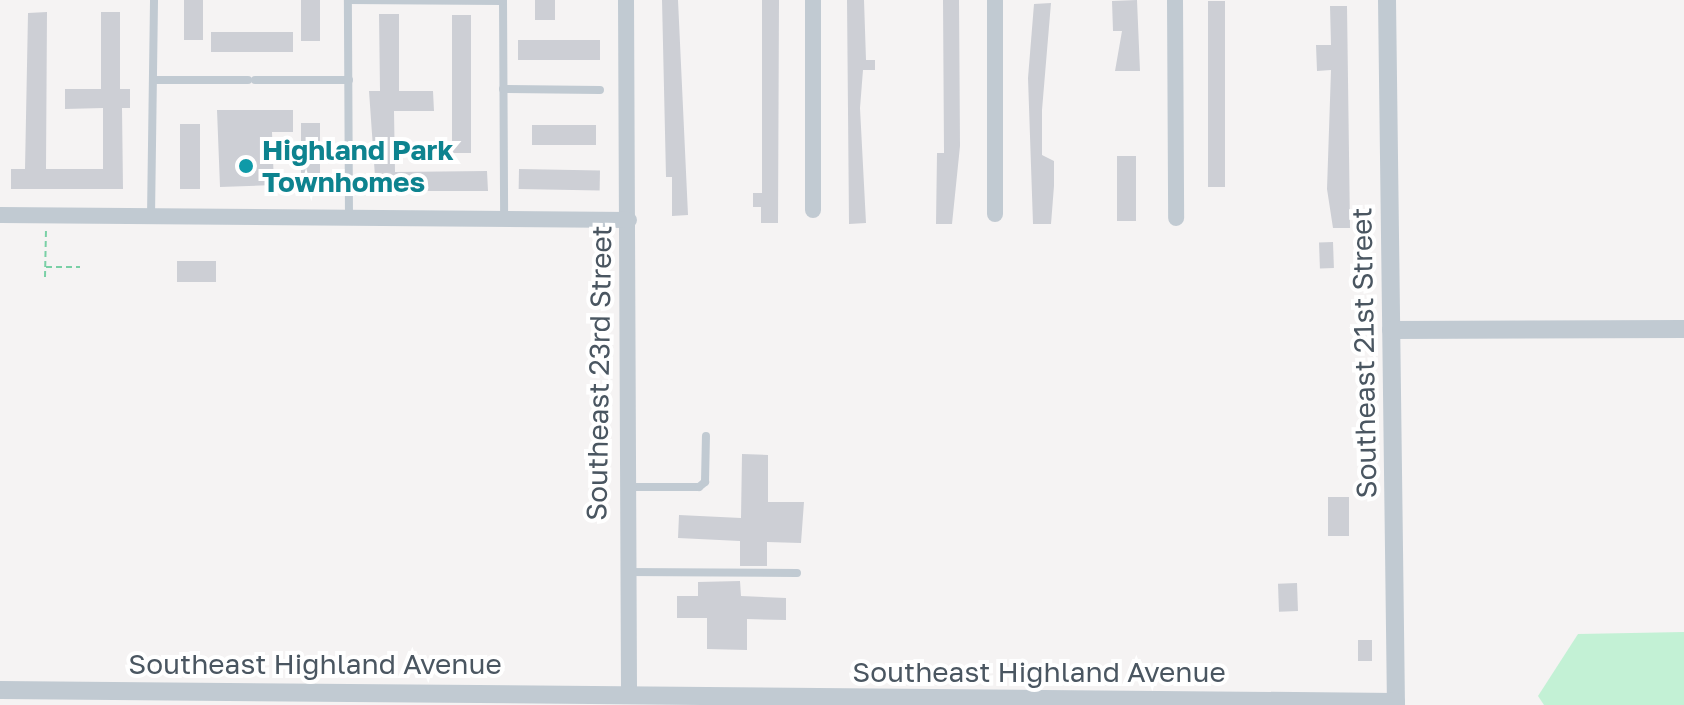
<!DOCTYPE html>
<style>
body{margin:0}
#map{position:relative;width:1684px;height:705px;overflow:hidden;background:#f5f3f3;font-family:"Golos Text",sans-serif}
div>[style]{position:absolute}
[style*='--x']{left:calc(var(--x)*1px);top:calc(var(--y)*1px);width:calc(var(--w)*1px);rotate:calc(var(--a)*1deg)}
.green>*{inset:0;background:#c3f1d5}
.building>*{inset:0;background:#cdcfd5;transform-origin:0 0}
.path>*{height:2px;margin-top:-1px;transform-origin:0;background:repeating-linear-gradient(90deg,#7ad0a6 0 6px,transparent 0 10px)}
.service>*{height:8px;margin:-4px;padding:0 4px;transform-origin:4px;border-radius:4px;background:#c1cad2}
.minor>*{height:16px;margin:-8px;padding:0 8px;transform-origin:8px;border-radius:8px;background:#c1cad2}
.tertiary>*{height:18px;margin:-9px;padding:0 9px;transform-origin:9px;border-radius:9px;background:#c1cad2}
.dots>*{width:22px;height:22px;translate:-50% -50%;box-sizing:border-box;border:4px solid #fff;border-radius:50%}
span{translate:-50% -50%;white-space:nowrap;text-align:center;line-height:1.15;-webkit-text-stroke:8px #fff;paint-order:stroke}
.culture-label{font-size:28px;color:#0d838f;font-weight:700}
.left{translate:0 -50%;text-align:left}
.street-label{font-size:28px;color:#4a5661}
</style>
<div id="map">
<div class="green">
<i style="clip-path:polygon(1684px 632px,1684px 705px,1544px 705px,1538px 696px,1578px 634px)"></i>
</div>
<div class="building">
<i style="left:184px;top:0;width:19px;height:40px"></i>
<i style="left:301px;top:0;width:19px;height:41px"></i>
<i style="left:535px;top:0;width:20px;height:20px"></i>
<i style="clip-path:polygon(662px 0,678px 0,688px 215px,672px 216px,672px 177px,666px 177px)"></i>
<i style="clip-path:polygon(762px 0,779px 0,778px 223px,761px 223px,761px 207px,753px 207px,753px 193px,762px 193px)"></i>
<i style="clip-path:polygon(847px 0,864px 0,866px 60px,875px 60px,875px 70px,863px 70px,860px 108px,866px 223px,849px 224px)"></i>
<i style="clip-path:polygon(943px 0,959px 0,960px 146px,952px 224px,936px 224px,937px 153px,944px 153px)"></i>
<i style="clip-path:polygon(1137px 0,1140px 71px,1115px 71px,1122px 31px,1113px 31px,1112px 1px)"></i>
<i style="left:1208px;top:1px;width:17px;height:186px"></i>
<i style="clip-path:polygon(1051px 3px,1042px 110px,1042px 155px,1054px 161px,1054px 186px,1051px 224px,1033px 224px,1028px 78px,1034px 4px)"></i>
<i style="clip-path:polygon(1330px 6px,1347px 6px,1350px 228px,1333px 228px,1327px 189px,1331px 70px,1317px 71px,1316px 45px,1331px 45px)"></i>
<i style="clip-path:polygon(47px 12px,46px 169px,103px 169px,103px 108px,65px 109px,65px 89px,101px 89px,101px 12px,120px 12px,120px 89px,130px 89px,130px 108px,122px 108px,123px 189px,11px 189px,11px 169px,25px 169px,28px 13px)"></i>
<i style="clip-path:polygon(379px 14px,399px 14px,399px 91px,433px 91px,434px 111px,394px 111px,395px 172px,487px 171px,488px 191px,376px 191px,369px 91px,380px 91px)"></i>
<i style="left:452px;top:15px;width:19px;height:138px"></i>
<i style="left:293px;top:32px;width:20px;height:82px;rotate:90deg"></i>
<i style="left:600px;top:40px;width:20px;height:82px;rotate:90deg"></i>
<i style="clip-path:polygon(217px 110px,293px 110px,293px 132px,272px 132px,274px 185px,220px 187px)"></i>
<i style="left:301px;top:123px;width:19px;height:68px"></i>
<i style="left:180px;top:124px;width:20px;height:65px"></i>
<i style="left:532px;top:125px;width:64px;height:20px"></i>
<i style="left:1117px;top:156px;width:19px;height:65px"></i>
<i style="left:519px;top:169px;width:81px;height:20px;rotate:1deg"></i>
<i style="left:1333px;top:242px;width:26px;height:14px;rotate:88deg"></i>
<i style="left:177px;top:261px;width:39px;height:21px"></i>
<i style="clip-path:polygon(742px 454px,768px 455px,768px 502px,804px 502px,801px 543px,767px 542px,767px 566px,740px 566px,740px 541px,678px 538px,679px 515px,741px 518px)"></i>
<i style="left:1328px;top:497px;width:21px;height:39px"></i>
<i style="clip-path:polygon(740px 581px,741px 596px,786px 598px,786px 620px,747px 619px,747px 650px,707px 649px,707px 618px,677px 618px,677px 596px,698px 596px,698px 582px)"></i>
<i style="left:1297px;top:583px;width:28px;height:19px;rotate:88deg"></i>
<i style="left:1358px;top:640px;width:14px;height:21px"></i>
</div>
<div class="path">
<i style="--x:46;--y:267;--w:34;--a:0"></i>
<i style="--x:45;--y:277;--w:47;--a:-88.8"></i>
</div>
<div class="service">
<i style="--x:503;--y:0;--w:219;--a:89.7"></i>
<i style="--x:153;--y:80;--w:95;--a:0"></i>
<i style="--x:255;--y:80;--w:94;--a:0"></i>
<i style="--x:503;--y:89;--w:97;--a:0.6"></i>
<i style="--x:151;--y:216;--w:216;--a:-89.2"></i>
<i style="--x:349;--y:217;--w:217;--a:-90.3"></i>
<i style="--x:348;--y:0;--w:155;--a:0.4"></i>
<i style="--x:626;--y:487;--w:73;--a:0"></i>
<i style="--x:699;--y:487;--w:8;--a:-40"></i>
<i style="--x:705;--y:482;--w:46;--a:-88.8"></i>
<i style="--x:627;--y:572;--w:170;--a:0.3"></i>
</div>
<div class="minor">
<i style="--x:626;--y:0;--w:695;--a:89.75"></i>
<i style="--x:995;--y:0;--w:214;--a:90"></i>
<i style="--x:1175;--y:0;--w:218;--a:89.7"></i>
<i style="--x:813;--y:210;--w:210;--a:-90"></i>
<i style="--x:0;--y:215;--w:629;--a:0.46"></i>
</div>
<div class="tertiary">
<i style="--x:1387;--y:0;--w:705;--a:89.27"></i>
<i style="--x:1391;--y:330;--w:293;--a:-0.2"></i>
<i style="--x:0;--y:690;--w:1396;--a:0.49"></i>
</div>
<div class="dots">
<i style="left:246px;top:166px;background:#0f9aa8"></i>
</div>
<div class="culture-label">
<span class="left" style="left:262px;top:166px">Highland Park<br>Townhomes</span>
</div>
<div class="street-label">
<span style="left:1364px;top:353px;rotate:-91deg">Southeast 21st Street</span>
<span style="left:599px;top:373px;rotate:-89deg">Southeast 23rd Street</span>
<span style="left:315px;top:664px">Southeast Highland Avenue</span>
<span style="left:1039px;top:672px">Southeast Highland Avenue</span>
</div>
</div>
